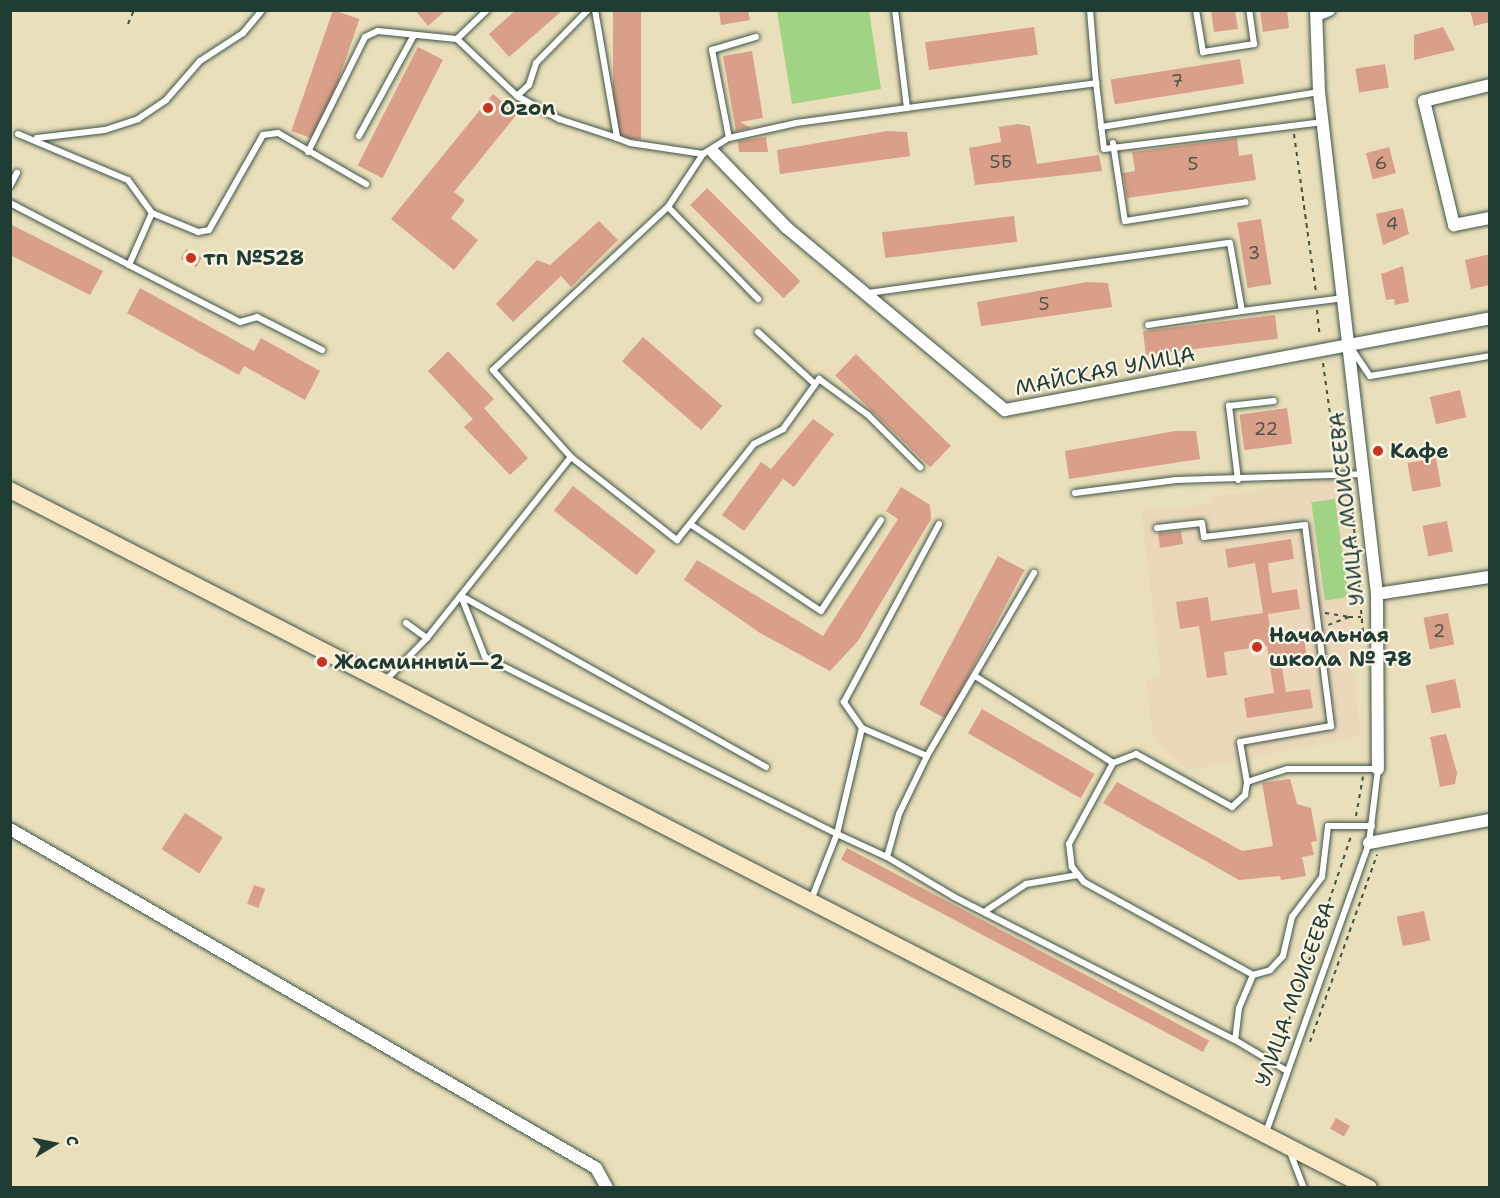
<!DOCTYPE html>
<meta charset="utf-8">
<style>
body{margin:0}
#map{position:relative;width:1500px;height:1198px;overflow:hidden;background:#e9dfba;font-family:"Shantell Sans",sans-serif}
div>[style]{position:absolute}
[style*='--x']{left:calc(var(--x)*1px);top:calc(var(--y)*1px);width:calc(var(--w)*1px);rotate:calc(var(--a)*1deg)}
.built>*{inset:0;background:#ebd8ba}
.green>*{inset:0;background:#a0d484;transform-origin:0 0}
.building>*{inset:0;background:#da9f89;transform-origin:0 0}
.path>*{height:2px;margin-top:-1px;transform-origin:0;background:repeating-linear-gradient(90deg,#3d5548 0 4.5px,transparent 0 9px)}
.roads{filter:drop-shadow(0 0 2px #3d5548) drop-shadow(0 0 2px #3d5548)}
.lane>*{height:6px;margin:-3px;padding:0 3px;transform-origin:3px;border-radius:3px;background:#fff}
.street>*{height:12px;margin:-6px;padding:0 6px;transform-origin:6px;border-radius:6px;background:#fff}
.secondary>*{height:16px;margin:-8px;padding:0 8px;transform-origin:8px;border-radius:8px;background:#fae7c3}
.dots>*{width:16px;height:16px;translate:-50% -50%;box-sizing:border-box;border:3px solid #fcf5e5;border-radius:50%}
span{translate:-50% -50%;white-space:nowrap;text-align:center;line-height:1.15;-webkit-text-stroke:4.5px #fcf5e5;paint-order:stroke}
.number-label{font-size:18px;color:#4e5649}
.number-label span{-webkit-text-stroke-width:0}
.poi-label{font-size:21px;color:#1f3d34;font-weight:700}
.left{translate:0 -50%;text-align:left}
.street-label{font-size:21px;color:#1f3d34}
.frame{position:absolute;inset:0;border:12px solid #1f3d34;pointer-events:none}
.north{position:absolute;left:24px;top:1114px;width:60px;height:60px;-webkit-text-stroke:4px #fcf5e5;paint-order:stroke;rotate:80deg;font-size:16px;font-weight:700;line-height:24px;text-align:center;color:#1f3d34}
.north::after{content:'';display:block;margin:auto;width:21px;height:27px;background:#1f3d34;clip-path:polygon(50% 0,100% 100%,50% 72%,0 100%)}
</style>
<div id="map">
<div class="built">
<i style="clip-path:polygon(1340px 479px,1360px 736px,1188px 770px,1154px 741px,1146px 680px,1161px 677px,1141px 509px,1212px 505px,1211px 497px)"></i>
</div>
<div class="green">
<i style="clip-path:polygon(777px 11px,869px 11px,881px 89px,792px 104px)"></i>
<i style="left:1335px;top:499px;width:99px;height:24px;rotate:82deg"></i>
</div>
<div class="building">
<i style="left:333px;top:10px;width:28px;height:128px;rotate:19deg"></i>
<i style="clip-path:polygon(415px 10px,446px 10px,428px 26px)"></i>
<i style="clip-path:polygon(516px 10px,563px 10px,509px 57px,489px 34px)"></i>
<i style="left:613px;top:10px;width:28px;height:129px"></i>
<i style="clip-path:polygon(719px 10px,748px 10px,750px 20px,721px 25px)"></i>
<i style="clip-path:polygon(1211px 10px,1235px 10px,1238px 29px,1214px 32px)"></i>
<i style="clip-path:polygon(1260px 10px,1287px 10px,1289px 28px,1263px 32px)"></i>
<i style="clip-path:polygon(1470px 10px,1490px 10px,1490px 22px,1474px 26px)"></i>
<i style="left:1034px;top:27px;width:28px;height:110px;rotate:82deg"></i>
<i style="clip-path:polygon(1443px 27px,1455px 50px,1414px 60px,1414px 35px)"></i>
<i style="left:418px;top:47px;width:28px;height:133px;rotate:27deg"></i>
<i style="clip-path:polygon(752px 51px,763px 118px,740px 122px,751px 128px,736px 131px,723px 56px)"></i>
<i style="left:1240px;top:59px;width:25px;height:131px;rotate:81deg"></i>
<i style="left:1385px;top:64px;width:24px;height:30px;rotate:81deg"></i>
<i style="clip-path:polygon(493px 94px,517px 114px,454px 192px,465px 200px,451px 218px,478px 240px,454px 270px,391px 219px)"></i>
<i style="clip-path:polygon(1018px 124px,1030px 126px,1037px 164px,1099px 155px,1102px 171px,975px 185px,969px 148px,1001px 142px,999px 127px)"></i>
<i style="clip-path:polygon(887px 131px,907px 132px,910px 156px,780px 174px,777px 150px)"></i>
<i style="clip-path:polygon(766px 137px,768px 152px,739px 152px,738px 141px)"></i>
<i style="clip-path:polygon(1237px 138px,1239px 156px,1252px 154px,1256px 180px,1127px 198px,1123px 173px,1135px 171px,1132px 152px)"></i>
<i style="left:1389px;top:147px;width:27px;height:24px;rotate:75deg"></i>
<i style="left:707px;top:188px;width:132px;height:24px;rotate:45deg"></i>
<i style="clip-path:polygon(1403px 208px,1409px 234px,1383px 245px,1376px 214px)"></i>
<i style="left:1014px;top:216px;width:26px;height:133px;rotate:83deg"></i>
<i style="left:1261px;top:219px;width:66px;height:24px;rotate:81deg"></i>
<i style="clip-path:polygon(599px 221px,618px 240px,571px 287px,561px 276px,513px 322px,496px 304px,537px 260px,550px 265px)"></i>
<i style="clip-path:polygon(10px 224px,103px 271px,90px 295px,10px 255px)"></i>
<i style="left:186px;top:249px;width:18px;height:11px;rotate:29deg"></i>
<i style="clip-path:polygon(1490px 254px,1490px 285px,1471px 289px,1465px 260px)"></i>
<i style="clip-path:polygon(1403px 266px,1409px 302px,1395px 305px,1394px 299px,1386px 300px,1381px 274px)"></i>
<i style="clip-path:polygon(1087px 282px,1108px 283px,1112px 307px,981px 326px,977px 302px)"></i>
<i style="clip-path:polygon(140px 288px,254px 351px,261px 338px,320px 371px,305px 400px,244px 366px,239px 375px,127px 313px)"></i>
<i style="left:1275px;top:315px;width:24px;height:133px;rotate:83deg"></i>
<i style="left:643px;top:337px;width:105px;height:32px;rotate:41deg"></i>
<i style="clip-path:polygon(448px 351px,494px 399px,484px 408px,528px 458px,510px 475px,464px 427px,473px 419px,428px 371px)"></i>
<i style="left:856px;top:354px;width:132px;height:30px;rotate:44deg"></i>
<i style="left:1460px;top:390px;width:28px;height:31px;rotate:77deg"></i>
<i style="left:1287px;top:408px;width:36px;height:48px;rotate:82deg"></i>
<i style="clip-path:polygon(813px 419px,834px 434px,794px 487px,783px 479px,744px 531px,722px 515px,761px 462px,771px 469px)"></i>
<i style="clip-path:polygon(1175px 431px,1196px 431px,1200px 459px,1069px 479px,1065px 451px)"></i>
<i style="left:1436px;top:458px;width:29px;height:29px;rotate:80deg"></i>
<i style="left:573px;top:486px;width:105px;height:31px;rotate:38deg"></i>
<i style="clip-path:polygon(901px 487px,930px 505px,931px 519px,858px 641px,830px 671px,760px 633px,684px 580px,697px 560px,823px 636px,898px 519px,886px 511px)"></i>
<i style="left:1447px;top:521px;width:31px;height:25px;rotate:79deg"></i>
<i style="clip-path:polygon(1181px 531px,1183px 544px,1160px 548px,1158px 533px)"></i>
<i style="clip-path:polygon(1291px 539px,1294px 559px,1268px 563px,1272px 593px,1297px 589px,1300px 609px,1268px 614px,1272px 643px,1304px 638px,1307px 658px,1281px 662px,1286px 692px,1310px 689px,1313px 708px,1247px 718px,1244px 698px,1274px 693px,1267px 646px,1224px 652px,1227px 675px,1207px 678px,1199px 626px,1180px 629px,1176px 602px,1208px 597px,1211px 621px,1263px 613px,1255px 563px,1228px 568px,1225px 549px)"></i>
<i style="left:998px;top:556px;width:30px;height:168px;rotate:28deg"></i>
<i style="left:1448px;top:613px;width:32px;height:25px;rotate:79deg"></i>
<i style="left:1455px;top:679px;width:29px;height:30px;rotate:78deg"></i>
<i style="left:982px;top:709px;width:130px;height:28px;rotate:30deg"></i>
<i style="clip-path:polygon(1446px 734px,1457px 773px,1455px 784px,1440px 787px,1430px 737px)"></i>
<i style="clip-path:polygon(1290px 779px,1297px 804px,1311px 808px,1317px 841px,1311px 842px,1314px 855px,1302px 857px,1306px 876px,1281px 880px,1280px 876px,1239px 880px,1103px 803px,1117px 782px,1242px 851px,1273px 846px,1262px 783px)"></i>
<i style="left:185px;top:813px;width:45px;height:43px;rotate:33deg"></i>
<i style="left:847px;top:848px;width:410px;height:13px;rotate:28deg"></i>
<i style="left:254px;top:885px;width:12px;height:20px;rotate:20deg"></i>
<i style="left:1424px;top:911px;width:30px;height:28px;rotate:78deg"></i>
<i style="left:1336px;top:1118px;width:16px;height:12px;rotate:30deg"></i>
</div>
<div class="path">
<i style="--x:128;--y:24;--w:15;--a:-67"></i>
<i style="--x:1294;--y:134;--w:160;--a:82.1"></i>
<i style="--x:1317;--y:310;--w:27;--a:84"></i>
<i style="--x:1323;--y:363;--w:103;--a:82.2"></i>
<i style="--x:1351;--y:493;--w:142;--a:85.1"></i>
<i style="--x:1325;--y:613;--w:24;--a:9"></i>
<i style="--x:1349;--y:617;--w:22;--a:159"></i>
<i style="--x:1349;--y:617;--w:12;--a:0"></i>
<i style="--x:1356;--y:816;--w:40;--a:-80"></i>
<i style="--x:1310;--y:1042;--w:199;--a:-70.3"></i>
<i style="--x:1277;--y:1055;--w:231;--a:-71.3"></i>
</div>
<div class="roads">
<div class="lane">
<i style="--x:595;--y:10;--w:130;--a:80.2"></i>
<i style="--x:617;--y:138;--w:14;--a:21"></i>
<i style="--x:630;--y:143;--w:74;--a:8.6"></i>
<i style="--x:703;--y:154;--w:31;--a:-32"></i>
<i style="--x:729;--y:138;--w:69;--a:-12.6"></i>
<i style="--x:796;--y:123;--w:112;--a:-7.7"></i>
<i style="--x:895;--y:10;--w:99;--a:83"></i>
<i style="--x:907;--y:108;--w:191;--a:-7.5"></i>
<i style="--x:1096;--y:83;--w:73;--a:-94.7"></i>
<i style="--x:1196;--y:10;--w:43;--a:80.5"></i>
<i style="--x:1203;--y:52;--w:52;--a:-8.9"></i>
<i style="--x:1254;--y:44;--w:34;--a:-98"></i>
<i style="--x:457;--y:39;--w:42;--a:-44"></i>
<i style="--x:1096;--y:83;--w:66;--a:83.1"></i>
<i style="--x:1104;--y:149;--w:221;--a:-7"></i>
<i style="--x:517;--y:96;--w:48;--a:28.7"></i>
<i style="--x:559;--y:119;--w:61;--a:18.1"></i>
<i style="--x:1101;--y:127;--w:221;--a:-9.1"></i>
<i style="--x:18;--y:134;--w:119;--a:22.7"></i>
<i style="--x:128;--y:180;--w:41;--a:54"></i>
<i style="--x:152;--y:213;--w:50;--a:22.4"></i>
<i style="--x:198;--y:232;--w:11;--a:-10"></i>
<i style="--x:209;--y:230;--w:109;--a:-60.4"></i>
<i style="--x:263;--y:135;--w:15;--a:-8"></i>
<i style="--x:278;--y:133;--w:102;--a:30.1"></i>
<i style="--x:359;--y:136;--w:115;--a:-61.4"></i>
<i style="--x:37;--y:138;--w:68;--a:-6.7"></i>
<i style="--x:105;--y:130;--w:35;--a:-18"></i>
<i style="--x:138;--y:119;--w:34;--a:-34"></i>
<i style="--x:166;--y:100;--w:52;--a:-48.9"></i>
<i style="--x:200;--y:61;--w:51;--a:-33.1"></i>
<i style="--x:243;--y:33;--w:30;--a:-50"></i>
<i style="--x:729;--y:138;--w:90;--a:-100.9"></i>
<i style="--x:712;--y:50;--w:46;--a:-16.5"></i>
<i style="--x:1113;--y:143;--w:79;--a:81.3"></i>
<i style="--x:1125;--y:221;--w:122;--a:-8.9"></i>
<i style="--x:308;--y:152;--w:128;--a:-63.6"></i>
<i style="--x:365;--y:37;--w:14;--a:-25"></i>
<i style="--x:378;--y:31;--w:79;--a:5.8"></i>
<i style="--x:457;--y:39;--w:83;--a:43.5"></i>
<i style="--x:517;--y:96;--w:16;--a:-43"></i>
<i style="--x:529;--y:85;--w:23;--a:-72"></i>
<i style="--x:536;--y:63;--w:74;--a:-45.5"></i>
<i style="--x:10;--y:186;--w:15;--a:-62"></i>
<i style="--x:10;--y:203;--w:134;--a:27.5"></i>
<i style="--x:668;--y:207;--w:64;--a:-56.6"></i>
<i style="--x:152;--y:213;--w:57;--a:113.9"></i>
<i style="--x:129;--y:265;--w:125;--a:27.2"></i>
<i style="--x:240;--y:322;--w:18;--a:-16"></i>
<i style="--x:257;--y:317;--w:73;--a:26.9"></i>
<i style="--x:868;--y:293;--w:365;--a:-7.9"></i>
<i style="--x:1230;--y:243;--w:69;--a:80"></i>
<i style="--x:1242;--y:311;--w:95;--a:171.5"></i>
<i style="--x:1242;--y:311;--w:103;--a:-7.3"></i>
<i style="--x:758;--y:332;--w:77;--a:42.4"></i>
<i style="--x:1351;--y:348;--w:34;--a:56"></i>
<i style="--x:1370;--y:376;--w:122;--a:-9.5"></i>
<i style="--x:571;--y:457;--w:117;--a:-131.9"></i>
<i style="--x:493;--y:370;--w:239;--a:-43"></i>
<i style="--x:668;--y:207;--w:129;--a:45.6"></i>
<i style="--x:1238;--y:480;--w:75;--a:-96.9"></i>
<i style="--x:1229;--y:406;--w:45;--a:-6.3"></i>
<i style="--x:1075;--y:493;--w:102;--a:-7.3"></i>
<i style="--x:1176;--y:480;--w:187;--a:-1.8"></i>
<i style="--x:690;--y:524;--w:157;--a:33.6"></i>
<i style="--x:821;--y:611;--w:109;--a:-56.6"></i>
<i style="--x:1157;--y:528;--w:45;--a:-6.3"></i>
<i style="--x:1202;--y:523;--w:14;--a:82"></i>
<i style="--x:1204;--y:537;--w:102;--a:-6.8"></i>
<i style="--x:1305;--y:525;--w:203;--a:82.6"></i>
<i style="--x:1331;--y:726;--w:92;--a:170"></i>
<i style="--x:1240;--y:742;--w:41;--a:80.1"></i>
<i style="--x:406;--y:623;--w:26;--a:36"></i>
<i style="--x:975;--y:676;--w:163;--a:32.2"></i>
<i style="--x:1113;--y:763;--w:25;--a:-21"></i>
<i style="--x:1136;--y:754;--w:110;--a:28.9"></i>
<i style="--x:1232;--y:807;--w:18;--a:-43"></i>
<i style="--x:1245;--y:795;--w:13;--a:-81"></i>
<i style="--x:1247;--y:782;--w:42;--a:-18"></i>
<i style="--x:1287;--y:769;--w:91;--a:0"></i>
<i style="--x:1378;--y:769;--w:75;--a:96.9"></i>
<i style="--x:1369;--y:843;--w:307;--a:109.6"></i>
<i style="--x:386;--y:680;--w:59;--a:-45.7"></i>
<i style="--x:427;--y:638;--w:231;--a:-51.5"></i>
<i style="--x:571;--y:457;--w:135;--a:38.1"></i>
<i style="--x:677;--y:540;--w:123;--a:-51.3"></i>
<i style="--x:754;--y:444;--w:33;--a:-27"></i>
<i style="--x:783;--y:429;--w:62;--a:-54.2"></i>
<i style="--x:819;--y:379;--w:61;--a:36.3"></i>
<i style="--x:868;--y:415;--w:74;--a:45"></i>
<i style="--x:862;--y:728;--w:109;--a:103.3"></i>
<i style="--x:837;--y:834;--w:55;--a:24.7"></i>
<i style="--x:887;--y:857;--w:45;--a:-74.4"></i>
<i style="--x:899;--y:814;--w:64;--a:-64.2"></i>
<i style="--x:927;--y:756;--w:212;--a:-59.7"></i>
<i style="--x:927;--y:756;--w:71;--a:-156.7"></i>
<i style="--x:862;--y:728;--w:32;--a:-125"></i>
<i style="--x:844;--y:702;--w:202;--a:-61.9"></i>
<i style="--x:1113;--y:763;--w:92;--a:118.5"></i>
<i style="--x:1069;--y:844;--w:23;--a:83"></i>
<i style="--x:1072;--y:867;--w:19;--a:51"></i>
<i style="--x:1084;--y:882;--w:193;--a:28.8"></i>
<i style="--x:1253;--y:975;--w:36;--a:113"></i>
<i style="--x:1239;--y:1008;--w:32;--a:97"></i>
<i style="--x:1235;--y:1040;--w:61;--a:30.8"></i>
<i style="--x:766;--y:767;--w:350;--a:-150.7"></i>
<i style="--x:461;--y:596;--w:66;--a:68.5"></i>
<i style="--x:485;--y:657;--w:394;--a:26.7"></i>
<i style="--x:837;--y:834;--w:71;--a:111.5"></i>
<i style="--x:887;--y:857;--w:78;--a:30.8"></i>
<i style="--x:954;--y:897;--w:315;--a:27"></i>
<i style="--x:987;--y:910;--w:47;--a:-33.7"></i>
<i style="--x:1026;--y:884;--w:53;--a:-9.8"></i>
<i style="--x:1253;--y:975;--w:18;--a:-16"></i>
<i style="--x:1270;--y:970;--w:19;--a:-47"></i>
<i style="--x:1283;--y:956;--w:40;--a:-77"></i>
<i style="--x:1292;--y:917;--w:50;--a:-53.1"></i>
<i style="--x:1322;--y:877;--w:51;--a:-83.3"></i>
<i style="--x:1328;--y:826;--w:44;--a:0"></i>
<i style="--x:1290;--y:1152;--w:39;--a:69"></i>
</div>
<div class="street">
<i style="--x:1316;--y:10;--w:82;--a:87.9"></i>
<i style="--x:1319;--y:92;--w:505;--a:83.41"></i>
<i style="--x:1377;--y:594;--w:175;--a:89.7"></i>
<i style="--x:1317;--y:15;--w:13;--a:-23"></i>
<i style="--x:1490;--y:85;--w:68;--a:166.4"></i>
<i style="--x:1424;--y:101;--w:128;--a:76.4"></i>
<i style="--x:1454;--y:225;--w:37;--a:-11"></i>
<i style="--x:713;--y:152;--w:106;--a:45.8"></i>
<i style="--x:787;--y:228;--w:284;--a:39.9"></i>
<i style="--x:1005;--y:410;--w:494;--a:-10.7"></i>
<i style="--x:1377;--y:594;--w:114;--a:-8.6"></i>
<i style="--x:10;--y:829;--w:677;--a:30.05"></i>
<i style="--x:596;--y:1168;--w:23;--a:61"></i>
<i style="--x:1369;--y:843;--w:123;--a:-10.8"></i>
</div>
<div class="secondary">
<i style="--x:10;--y:490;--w:1528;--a:27.19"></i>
</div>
</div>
<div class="dots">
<i style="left:488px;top:108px;background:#c8321e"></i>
<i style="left:191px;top:258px;background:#c8321e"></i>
<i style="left:1378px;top:451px;background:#c8321e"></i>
<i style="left:1257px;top:647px;background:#c8321e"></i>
<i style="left:322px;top:662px;background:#c8321e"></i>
</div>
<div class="number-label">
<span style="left:1177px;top:81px">7</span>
<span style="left:1001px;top:162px">5Б</span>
<span style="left:1381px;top:163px">6</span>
<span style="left:1193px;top:164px">5</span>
<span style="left:1392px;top:224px">4</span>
<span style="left:1254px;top:253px">3</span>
<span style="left:1044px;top:304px">5</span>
<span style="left:1266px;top:429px">22</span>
<span style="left:1439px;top:631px">2</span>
</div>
<div class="poi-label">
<span class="left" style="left:500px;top:108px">Ozon</span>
<span class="left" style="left:203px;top:258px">тп №528</span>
<span class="left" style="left:1390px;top:451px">Кафе</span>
<span class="left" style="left:1269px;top:647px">Начальная<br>школа № 78</span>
<span class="left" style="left:334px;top:662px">Жасминный—2</span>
</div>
<div class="street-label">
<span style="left:1105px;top:371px;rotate:-11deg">МАЙСКАЯ УЛИЦА</span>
<span style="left:1347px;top:509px;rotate:-96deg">УЛИЦА МОИСЕЕВА</span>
<span style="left:1295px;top:994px;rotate:-70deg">УЛИЦА МОИСЕЕВА</span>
</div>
<div class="frame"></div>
<div class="north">С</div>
</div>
